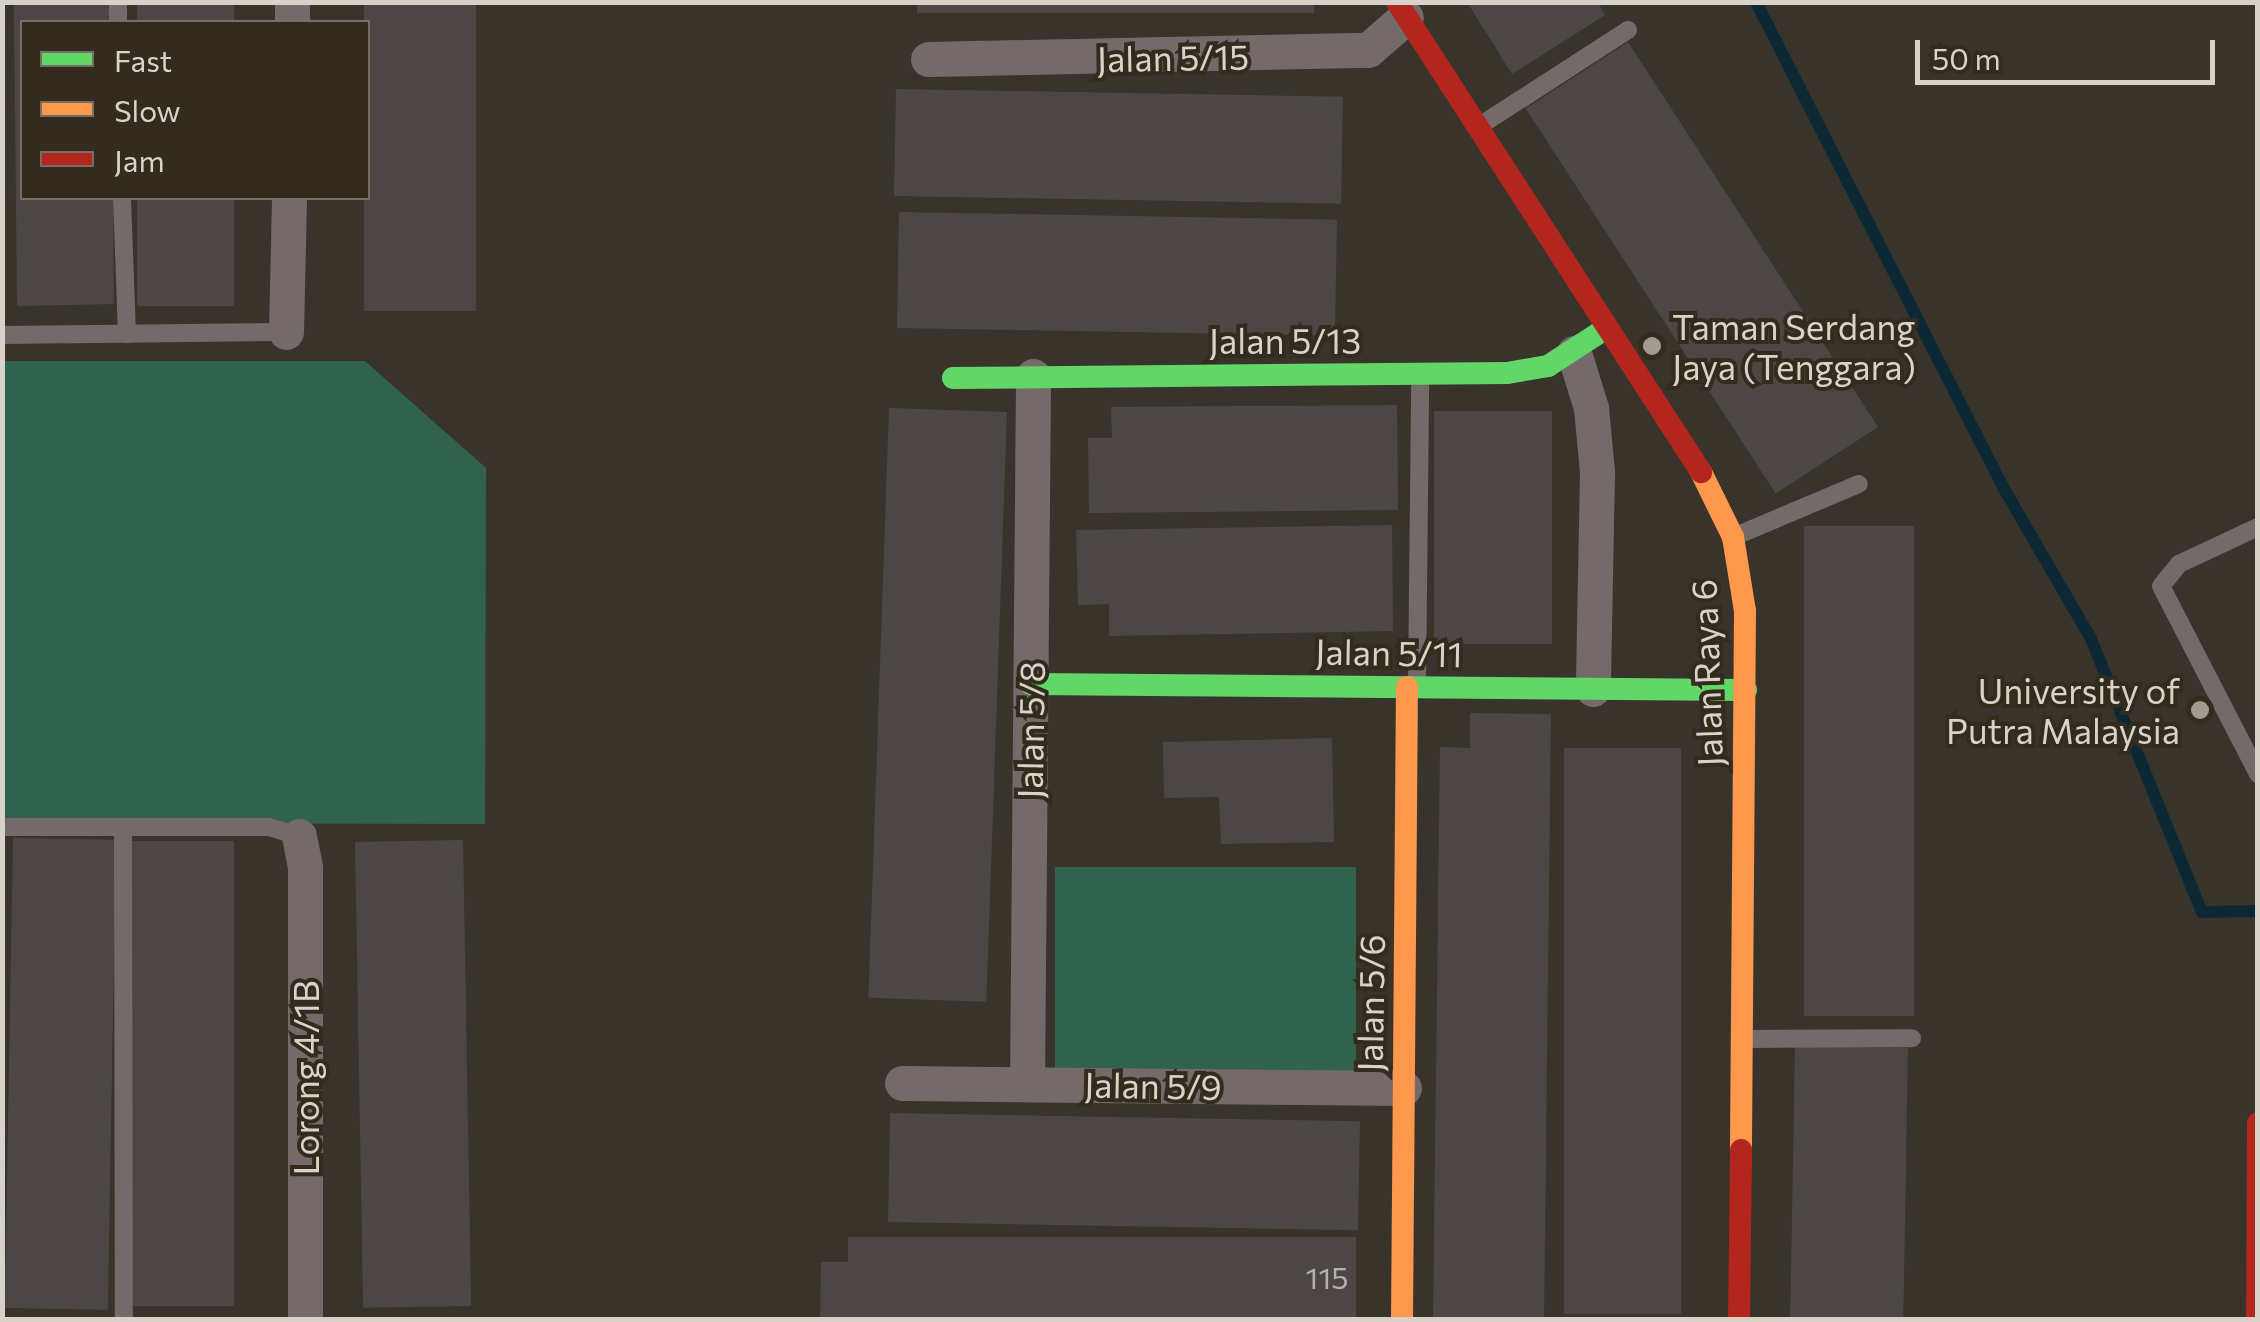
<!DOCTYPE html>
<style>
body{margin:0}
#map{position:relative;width:2260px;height:1322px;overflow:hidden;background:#38342c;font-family:Commissioner,sans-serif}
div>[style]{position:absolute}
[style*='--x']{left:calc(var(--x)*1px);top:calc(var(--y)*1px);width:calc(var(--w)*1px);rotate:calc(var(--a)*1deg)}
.green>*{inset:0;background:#30624d;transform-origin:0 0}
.stream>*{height:12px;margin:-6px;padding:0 6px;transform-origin:6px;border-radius:6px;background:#0c2834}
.building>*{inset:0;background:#4c4745;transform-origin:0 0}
.lane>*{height:18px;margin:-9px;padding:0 9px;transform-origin:9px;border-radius:9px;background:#756a6a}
.street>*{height:35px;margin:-17.5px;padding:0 17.5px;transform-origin:17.5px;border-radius:17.5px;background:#756a6a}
.fast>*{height:22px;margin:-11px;padding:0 11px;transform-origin:11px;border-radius:11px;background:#63d668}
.slow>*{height:22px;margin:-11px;padding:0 11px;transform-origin:11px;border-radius:11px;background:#ff974d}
.jam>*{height:22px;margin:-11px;padding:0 11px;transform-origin:11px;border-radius:11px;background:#b3261e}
.dots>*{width:28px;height:28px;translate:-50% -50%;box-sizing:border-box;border:5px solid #332b1d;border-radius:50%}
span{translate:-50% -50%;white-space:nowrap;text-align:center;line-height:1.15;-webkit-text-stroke:8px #332b1d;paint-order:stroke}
.number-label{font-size:30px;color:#b5b0a9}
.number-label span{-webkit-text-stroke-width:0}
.street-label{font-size:35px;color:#d8d3ca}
.poi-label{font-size:35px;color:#d8d3ca}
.left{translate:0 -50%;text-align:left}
.right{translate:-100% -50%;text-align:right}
.frame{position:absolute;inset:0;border:5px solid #d8d3ca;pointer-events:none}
.legend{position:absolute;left:20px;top:20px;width:350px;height:180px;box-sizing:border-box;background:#332b1d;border:2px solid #756e62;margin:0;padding:12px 18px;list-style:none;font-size:30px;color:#d8d3ca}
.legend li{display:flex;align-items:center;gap:20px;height:50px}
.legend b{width:50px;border:2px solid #756e62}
.scale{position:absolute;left:1915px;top:40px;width:300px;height:45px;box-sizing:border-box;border:5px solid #d8d3ca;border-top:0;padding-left:12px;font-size:30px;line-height:35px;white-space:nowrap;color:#d8d3ca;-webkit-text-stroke:8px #332b1d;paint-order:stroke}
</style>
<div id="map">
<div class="green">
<i style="clip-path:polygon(3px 361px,365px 361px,486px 468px,485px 824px,3px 823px)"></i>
<i style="left:1055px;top:867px;width:301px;height:204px"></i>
</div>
<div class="stream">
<i style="--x:1756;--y:2;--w:544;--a:63.01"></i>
<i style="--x:2003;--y:487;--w:176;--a:59.9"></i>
<i style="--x:2091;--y:639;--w:295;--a:67.9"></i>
<i style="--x:2202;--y:912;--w:56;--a:-1"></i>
</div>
<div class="building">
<i style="clip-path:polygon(14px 2px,111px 2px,111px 22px,22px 22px,22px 198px,113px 198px,114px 304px,17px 306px)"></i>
<i style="left:137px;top:2px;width:97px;height:20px"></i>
<i style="left:364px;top:2px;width:112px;height:309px"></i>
<i style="left:917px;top:2px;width:397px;height:11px"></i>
<i style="clip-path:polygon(1467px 2px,1598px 2px,1605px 15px,1512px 74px)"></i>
<i style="left:1628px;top:42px;width:459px;height:122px;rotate:57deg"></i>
<i style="left:896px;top:89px;width:447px;height:107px;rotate:1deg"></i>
<i style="left:137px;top:198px;width:97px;height:108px"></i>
<i style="left:899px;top:212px;width:438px;height:116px;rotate:1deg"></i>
<i style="clip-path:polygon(1397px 405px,1398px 510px,1089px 513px,1088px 438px,1112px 438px,1111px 407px)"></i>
<i style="left:889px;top:408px;width:118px;height:590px;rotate:2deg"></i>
<i style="left:1552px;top:411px;width:233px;height:118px;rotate:90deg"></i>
<i style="clip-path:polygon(1392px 525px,1393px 631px,1109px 636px,1109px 604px,1078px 605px,1076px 530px)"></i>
<i style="left:1804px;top:526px;width:110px;height:490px"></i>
<i style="clip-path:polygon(1470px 713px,1551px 714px,1544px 1320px,1433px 1320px,1440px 747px,1470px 748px)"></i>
<i style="clip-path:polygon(1332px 738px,1334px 842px,1221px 844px,1219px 797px,1164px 798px,1163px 742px)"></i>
<i style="left:1564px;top:748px;width:117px;height:566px"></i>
<i style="left:13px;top:838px;width:103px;height:470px;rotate:1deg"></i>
<i style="left:463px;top:840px;width:466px;height:108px;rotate:89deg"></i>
<i style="left:130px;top:841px;width:104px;height:465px"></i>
<i style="left:1795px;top:1046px;width:113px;height:274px;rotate:1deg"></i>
<i style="left:890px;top:1113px;width:470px;height:109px;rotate:1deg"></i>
<i style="clip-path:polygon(848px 1237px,1356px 1237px,1356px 1318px,820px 1320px,821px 1262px,848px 1262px)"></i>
</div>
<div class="lane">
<i style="--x:118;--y:2;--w:20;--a:90"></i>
<i style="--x:1481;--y:125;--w:175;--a:-32.9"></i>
<i style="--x:122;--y:198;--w:136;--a:87.9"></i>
<i style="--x:2;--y:335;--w:284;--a:-0.6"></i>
<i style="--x:2258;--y:527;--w:87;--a:154.9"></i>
<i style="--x:2179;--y:564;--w:28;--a:129"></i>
<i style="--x:2161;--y:586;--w:212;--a:62.7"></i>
<i style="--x:1738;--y:535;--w:131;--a:-22.9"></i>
<i style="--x:1417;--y:686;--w:309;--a:-89.4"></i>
<i style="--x:2;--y:827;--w:267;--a:0"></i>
<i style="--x:269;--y:827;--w:31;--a:17"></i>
<i style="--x:123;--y:827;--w:493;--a:89.9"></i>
<i style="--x:1747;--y:1039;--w:165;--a:-0.3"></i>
</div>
<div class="street">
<i style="--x:292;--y:22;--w:20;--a:-90"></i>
<i style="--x:928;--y:59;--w:440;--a:-1.2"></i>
<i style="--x:1368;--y:50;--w:50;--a:-41"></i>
<i style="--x:286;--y:332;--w:134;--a:-88.7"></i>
<i style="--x:1574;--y:353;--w:58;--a:72.8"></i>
<i style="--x:1591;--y:408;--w:64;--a:84.6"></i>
<i style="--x:1597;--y:472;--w:217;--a:91.1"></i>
<i style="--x:299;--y:836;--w:33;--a:79"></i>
<i style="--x:305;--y:868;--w:452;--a:90"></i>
<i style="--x:902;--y:1083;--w:502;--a:0.57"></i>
<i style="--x:1027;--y:1084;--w:708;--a:-89.51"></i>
</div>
<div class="fast">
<i style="--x:953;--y:378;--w:554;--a:-0.52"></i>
<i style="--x:1507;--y:373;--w:42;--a:-9.7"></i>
<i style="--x:1548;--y:366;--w:68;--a:-33"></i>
<i style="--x:1031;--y:684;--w:715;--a:0.48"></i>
</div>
<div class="slow">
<i style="--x:1701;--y:472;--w:72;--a:63.8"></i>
<i style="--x:1733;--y:537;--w:75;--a:80.8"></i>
<i style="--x:1745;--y:611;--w:539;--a:90.43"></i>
<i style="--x:1402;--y:1320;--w:633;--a:-89.55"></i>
</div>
<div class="jam">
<i style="--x:1397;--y:2;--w:560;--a:57.1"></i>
<i style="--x:1739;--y:1320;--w:170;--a:-89.3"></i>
<i style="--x:2257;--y:1320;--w:197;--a:-89.7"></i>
</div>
<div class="dots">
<i style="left:1652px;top:346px;background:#a09b93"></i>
<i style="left:2200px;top:710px;background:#a09b93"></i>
</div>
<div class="number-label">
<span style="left:1327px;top:1277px">115</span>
</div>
<div class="street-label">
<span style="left:1173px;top:57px;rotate:-1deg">Jalan 5/15</span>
<span style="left:1285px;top:340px">Jalan 5/13</span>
<span style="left:1389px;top:652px;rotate:1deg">Jalan 5/11</span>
<span style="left:1706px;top:673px;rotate:-92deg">Jalan Raya 6</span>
<span style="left:1030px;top:730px;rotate:-89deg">Jalan 5/8</span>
<span style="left:1370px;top:1003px;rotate:-89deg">Jalan 5/6</span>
<span style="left:305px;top:1078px;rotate:-90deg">Lorong 4/1B</span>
<span style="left:1153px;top:1085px;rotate:1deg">Jalan 5/9</span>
</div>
<div class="poi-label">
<span class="left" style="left:1672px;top:346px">Taman Serdang<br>Jaya (Tenggara)</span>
<span class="right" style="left:2180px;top:710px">University of<br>Putra Malaysia</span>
</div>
<div class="frame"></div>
<ul class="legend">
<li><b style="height:12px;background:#63d668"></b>Fast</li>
<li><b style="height:12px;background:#ff974d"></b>Slow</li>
<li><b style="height:12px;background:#b3261e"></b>Jam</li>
</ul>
<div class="scale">50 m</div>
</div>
